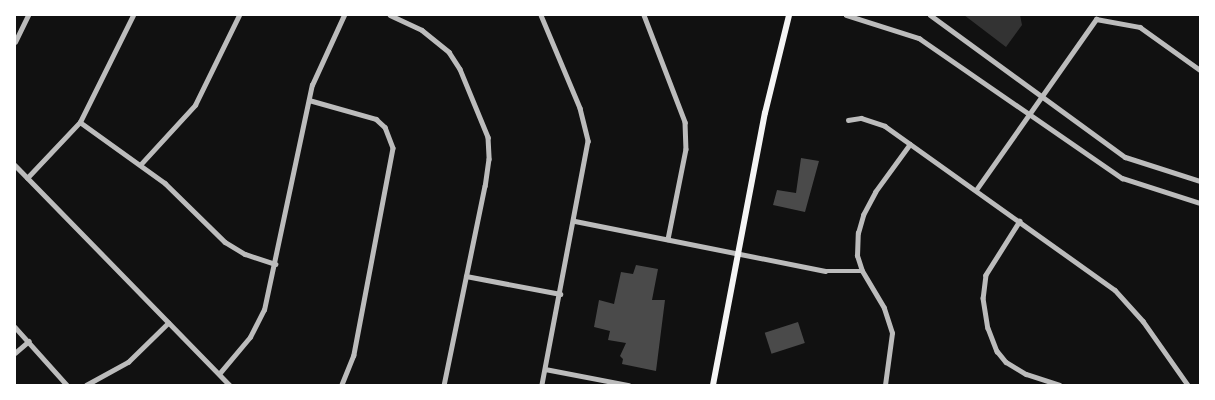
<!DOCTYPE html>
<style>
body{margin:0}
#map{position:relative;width:1215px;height:400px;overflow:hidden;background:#111;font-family:"Work Sans",sans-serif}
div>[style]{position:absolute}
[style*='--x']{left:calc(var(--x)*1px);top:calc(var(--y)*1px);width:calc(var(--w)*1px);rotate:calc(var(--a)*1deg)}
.water>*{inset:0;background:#333}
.building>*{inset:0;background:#4a4a4a;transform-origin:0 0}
.minor>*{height:4.5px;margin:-2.25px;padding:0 2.25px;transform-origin:2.25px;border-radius:2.25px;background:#bcbcbc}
.tertiary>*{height:5px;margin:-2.5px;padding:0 2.5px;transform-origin:2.5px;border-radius:2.5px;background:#bcbcbc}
.primary>*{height:6px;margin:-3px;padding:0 3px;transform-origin:3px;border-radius:3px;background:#f5f5f5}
span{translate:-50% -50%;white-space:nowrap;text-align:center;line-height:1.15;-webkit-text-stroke:4px #fff;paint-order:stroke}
.frame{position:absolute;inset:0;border:16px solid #fff;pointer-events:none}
</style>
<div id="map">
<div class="water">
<i style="clip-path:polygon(964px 15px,1020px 15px,1022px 25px,1006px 47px)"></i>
</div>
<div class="building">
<i style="clip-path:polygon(801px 158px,819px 161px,805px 212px,773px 205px,777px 190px,796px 193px)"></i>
<i style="clip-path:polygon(636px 265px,658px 269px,652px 300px,665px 300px,656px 371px,622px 364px,623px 359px,620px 356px,626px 343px,608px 340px,610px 331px,594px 327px,599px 300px,614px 304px,621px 272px,633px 274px)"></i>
<i style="left:798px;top:322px;width:22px;height:35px;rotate:72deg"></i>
</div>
<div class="minor">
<i style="--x:390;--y:15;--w:35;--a:25"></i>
<i style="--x:422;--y:30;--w:35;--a:39"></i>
<i style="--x:449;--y:52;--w:20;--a:57"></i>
<i style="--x:460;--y:69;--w:74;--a:67.6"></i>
<i style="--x:488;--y:137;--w:22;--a:87"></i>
<i style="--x:489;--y:159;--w:27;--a:98"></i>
<i style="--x:485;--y:186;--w:203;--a:101.6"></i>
<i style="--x:541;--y:15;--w:101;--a:67.2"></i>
<i style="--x:580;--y:108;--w:34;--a:76"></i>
<i style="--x:588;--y:141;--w:248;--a:100.7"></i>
<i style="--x:644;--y:15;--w:115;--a:69"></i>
<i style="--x:685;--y:122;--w:27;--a:88"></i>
<i style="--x:686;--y:149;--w:92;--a:101.3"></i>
<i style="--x:846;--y:15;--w:77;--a:17.5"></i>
<i style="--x:919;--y:38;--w:247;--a:34.6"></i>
<i style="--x:1122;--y:178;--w:82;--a:17.8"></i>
<i style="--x:1096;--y:19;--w:45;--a:10.3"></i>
<i style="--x:1140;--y:27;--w:74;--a:35.6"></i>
<i style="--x:15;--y:42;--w:30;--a:-64"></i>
<i style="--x:309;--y:100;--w:70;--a:15.8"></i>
<i style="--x:376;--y:119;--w:12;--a:42"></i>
<i style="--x:385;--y:127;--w:22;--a:69"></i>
<i style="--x:393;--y:148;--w:211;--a:100.7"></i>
<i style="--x:354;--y:355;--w:32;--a:112"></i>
<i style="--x:848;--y:120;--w:13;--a:-9"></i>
<i style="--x:861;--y:118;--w:25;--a:18"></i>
<i style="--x:885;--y:126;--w:282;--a:35.5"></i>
<i style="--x:1115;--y:290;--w:42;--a:47.9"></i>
<i style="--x:1143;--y:321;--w:78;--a:54.9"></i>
<i style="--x:80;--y:122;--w:105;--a:35.7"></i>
<i style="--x:165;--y:183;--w:84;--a:44.5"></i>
<i style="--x:225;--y:242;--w:23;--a:31"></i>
<i style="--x:245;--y:254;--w:32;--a:18"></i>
<i style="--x:141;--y:164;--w:80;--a:-47.5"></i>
<i style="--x:195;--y:105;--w:100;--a:-63.9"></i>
<i style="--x:15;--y:165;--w:308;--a:45.7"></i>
<i style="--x:27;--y:178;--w:77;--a:-46.6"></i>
<i style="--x:80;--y:122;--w:119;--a:-63.6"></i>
<i style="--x:976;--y:190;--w:209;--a:-54.9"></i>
<i style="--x:575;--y:221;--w:255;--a:11.3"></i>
<i style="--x:825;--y:271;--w:37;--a:0"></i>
<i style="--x:1020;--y:221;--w:64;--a:122.2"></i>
<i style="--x:986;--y:275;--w:23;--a:97"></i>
<i style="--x:983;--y:298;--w:30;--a:81"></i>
<i style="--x:988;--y:328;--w:25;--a:69"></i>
<i style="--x:997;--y:351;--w:14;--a:51"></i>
<i style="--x:1006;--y:362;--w:23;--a:31"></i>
<i style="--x:1026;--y:374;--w:35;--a:18"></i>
<i style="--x:466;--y:276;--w:96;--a:10.8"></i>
<i style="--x:15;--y:327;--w:78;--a:48.1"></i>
<i style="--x:15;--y:353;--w:18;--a:-41"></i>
<i style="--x:545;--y:369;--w:85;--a:10.9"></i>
<i style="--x:219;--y:374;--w:48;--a:-50"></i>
<i style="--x:250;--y:337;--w:30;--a:-63"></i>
<i style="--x:264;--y:310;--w:230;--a:-78"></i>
<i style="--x:312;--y:85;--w:77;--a:-65.4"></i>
<i style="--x:86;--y:385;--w:48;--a:-28.7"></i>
<i style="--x:128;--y:362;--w:56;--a:-44.3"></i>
<i style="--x:885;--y:385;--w:52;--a:-82.3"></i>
<i style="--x:892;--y:333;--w:26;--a:-108"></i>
<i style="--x:884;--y:308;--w:43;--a:-120.7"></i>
<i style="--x:862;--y:271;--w:16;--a:-108"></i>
<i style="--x:857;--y:256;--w:23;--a:-88"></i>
<i style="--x:858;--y:233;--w:19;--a:-74"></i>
<i style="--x:863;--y:215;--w:26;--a:-62"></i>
<i style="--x:875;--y:192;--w:59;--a:-53.9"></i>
</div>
<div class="tertiary">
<i style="--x:930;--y:15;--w:241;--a:36.1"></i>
<i style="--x:1125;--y:157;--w:79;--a:17.7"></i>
</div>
<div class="primary">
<i style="--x:713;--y:385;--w:277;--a:-79.2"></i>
<i style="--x:765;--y:113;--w:101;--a:-76.2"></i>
</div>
<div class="frame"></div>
</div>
